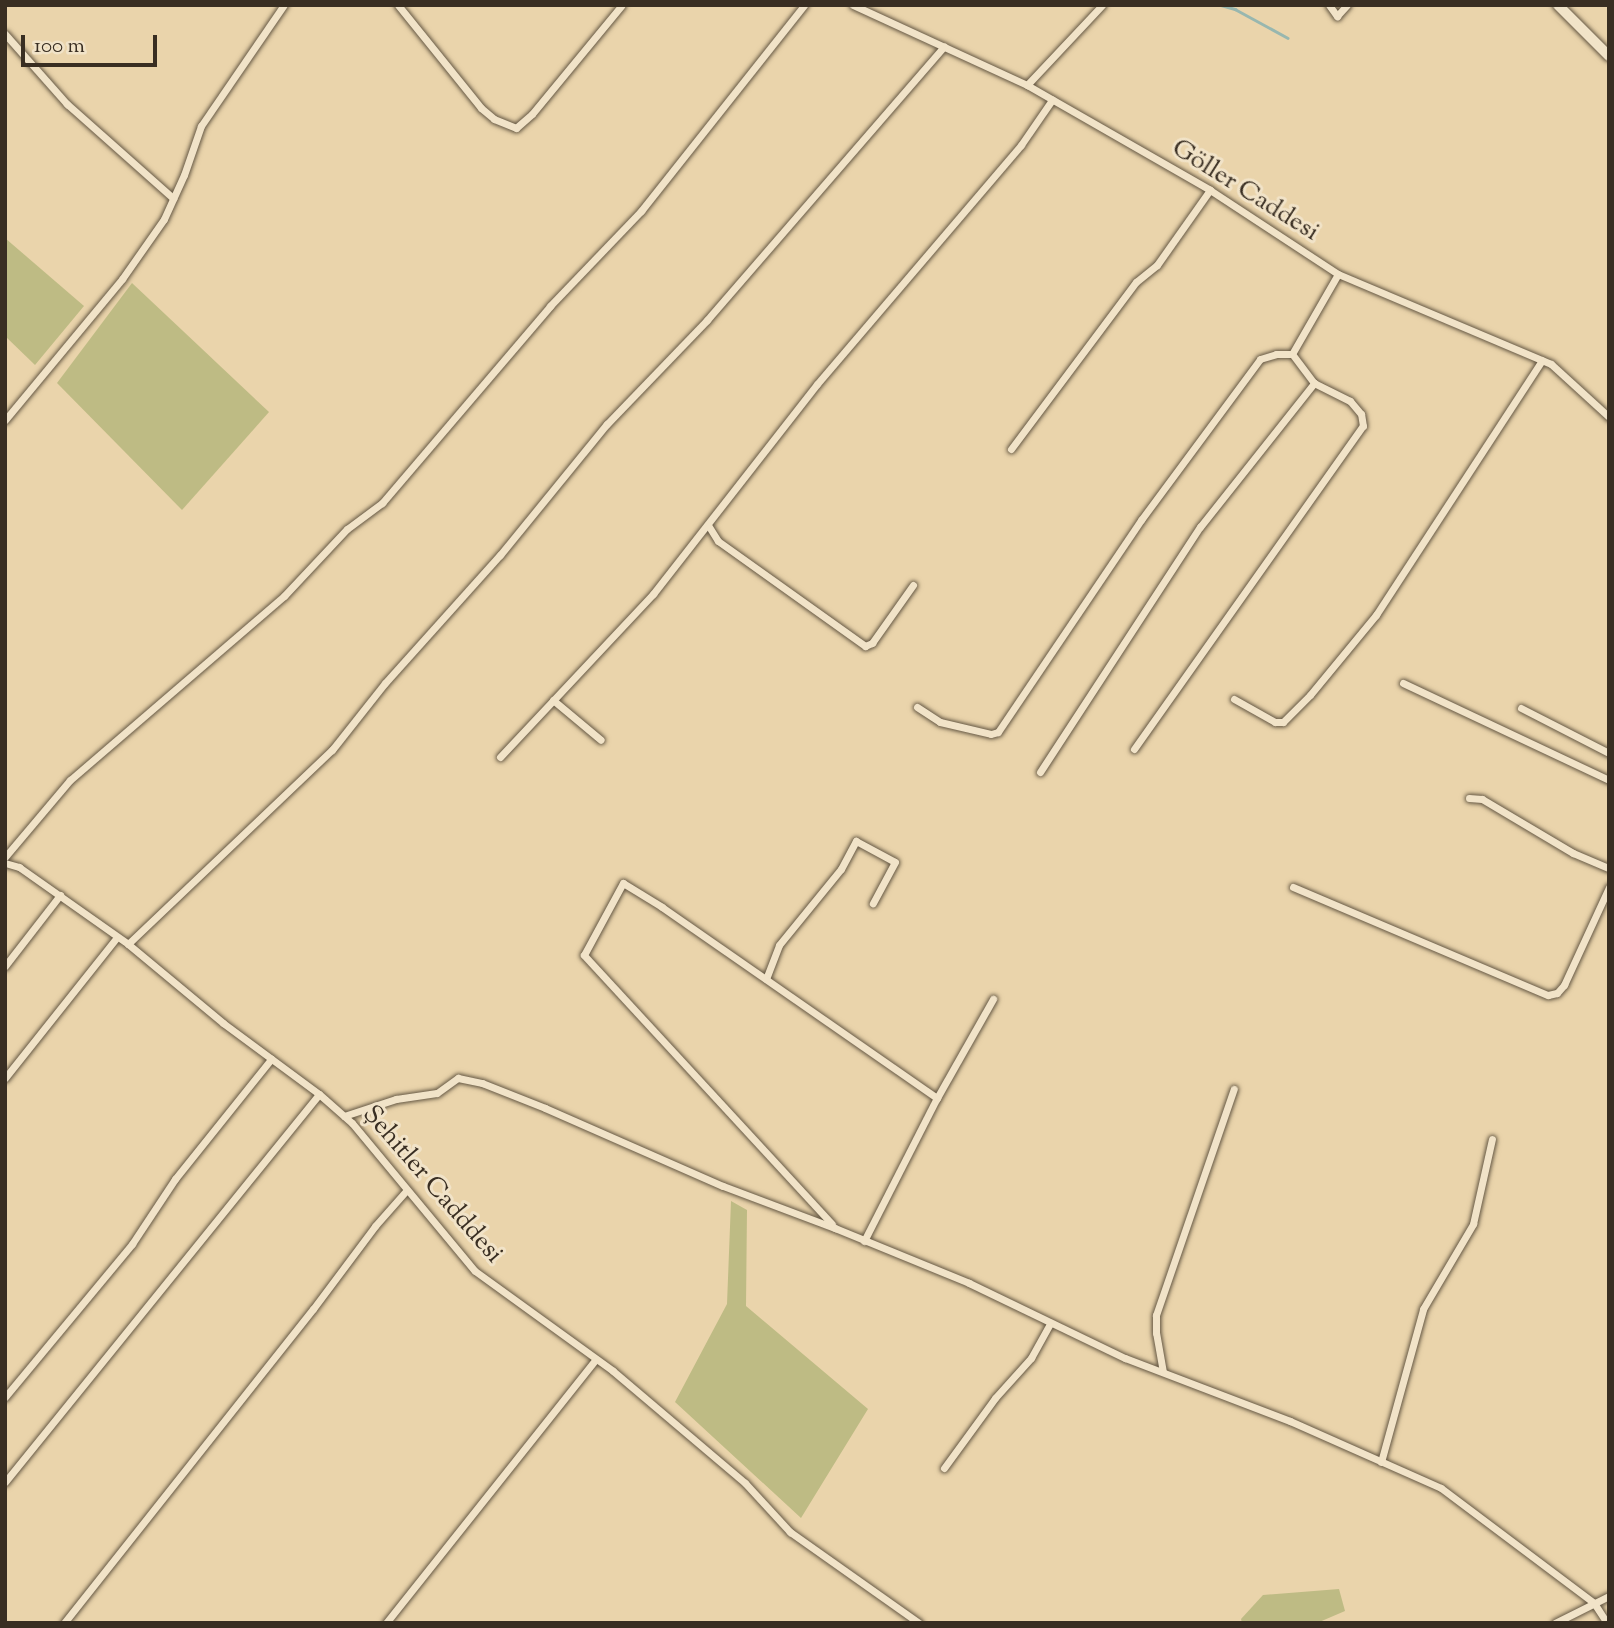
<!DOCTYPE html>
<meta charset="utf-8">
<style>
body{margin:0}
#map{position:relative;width:1614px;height:1628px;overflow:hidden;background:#ead4ab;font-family:"Sorts Mill Goudy",serif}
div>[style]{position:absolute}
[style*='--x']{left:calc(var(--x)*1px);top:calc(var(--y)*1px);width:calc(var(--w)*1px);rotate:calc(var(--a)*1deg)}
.green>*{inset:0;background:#bebb84}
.stream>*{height:2.5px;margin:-1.25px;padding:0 1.25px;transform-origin:1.25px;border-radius:1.25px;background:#98b7af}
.roads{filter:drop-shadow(0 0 2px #655844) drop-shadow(0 0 2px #655844)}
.street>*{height:7px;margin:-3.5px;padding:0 3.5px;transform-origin:3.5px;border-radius:3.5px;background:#f1e3c8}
.secondary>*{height:10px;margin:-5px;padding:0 5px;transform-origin:5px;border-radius:5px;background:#f1e3c8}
span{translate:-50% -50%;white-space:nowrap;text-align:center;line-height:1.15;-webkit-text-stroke:6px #f1e3c8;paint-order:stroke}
.street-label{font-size:26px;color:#392e22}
.frame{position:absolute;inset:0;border:7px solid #392e22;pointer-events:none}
.scale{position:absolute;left:21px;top:35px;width:136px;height:32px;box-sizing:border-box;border:4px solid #392e22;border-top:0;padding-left:9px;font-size:21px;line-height:24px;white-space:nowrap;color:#392e22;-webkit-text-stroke:5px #f1e3c8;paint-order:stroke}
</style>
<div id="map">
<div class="green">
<i style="clip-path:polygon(5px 238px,84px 306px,35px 365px,5px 336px)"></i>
<i style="clip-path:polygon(132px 283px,269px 412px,182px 510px,57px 383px)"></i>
<i style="clip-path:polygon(731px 1201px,747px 1210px,746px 1306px,868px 1409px,801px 1518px,675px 1402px,727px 1304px)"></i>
<i style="clip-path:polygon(1339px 1589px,1345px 1611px,1317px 1623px,1242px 1623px,1241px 1619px,1263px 1595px)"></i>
</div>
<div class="stream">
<i style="--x:1221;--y:5;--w:15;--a:16"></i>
<i style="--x:1235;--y:9;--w:60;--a:28.7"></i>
</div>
<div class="roads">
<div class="street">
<i style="--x:398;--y:5;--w:132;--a:51.1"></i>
<i style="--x:481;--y:108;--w:17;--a:40"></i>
<i style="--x:494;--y:119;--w:24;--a:22"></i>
<i style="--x:516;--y:128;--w:21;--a:-41"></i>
<i style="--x:532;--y:114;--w:141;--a:-50.5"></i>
<i style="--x:853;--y:5;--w:192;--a:24.7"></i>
<i style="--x:1027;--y:85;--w:211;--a:29.8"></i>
<i style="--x:1210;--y:190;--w:153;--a:33.3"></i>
<i style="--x:1338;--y:274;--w:231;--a:22.9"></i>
<i style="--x:1551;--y:364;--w:79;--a:42.4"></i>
<i style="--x:1329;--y:5;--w:14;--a:54"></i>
<i style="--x:1337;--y:16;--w:15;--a:-48"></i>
<i style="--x:5;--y:34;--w:94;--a:48.5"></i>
<i style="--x:67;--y:104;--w:142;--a:41.6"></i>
<i style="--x:1027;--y:85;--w:110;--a:-46.8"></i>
<i style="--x:5;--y:420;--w:183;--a:-50.3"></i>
<i style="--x:122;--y:279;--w:73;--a:-55"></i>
<i style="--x:164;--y:219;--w:48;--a:-65.6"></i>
<i style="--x:184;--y:175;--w:52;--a:-70.9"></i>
<i style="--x:201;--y:126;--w:147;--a:-55.6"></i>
<i style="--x:1011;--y:449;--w:209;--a:-53.2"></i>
<i style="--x:1136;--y:282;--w:27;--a:-39"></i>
<i style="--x:1157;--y:265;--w:92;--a:-54.8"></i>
<i style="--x:708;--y:525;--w:19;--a:58"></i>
<i style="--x:718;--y:541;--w:181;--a:35.5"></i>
<i style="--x:865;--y:646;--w:8;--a:-23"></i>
<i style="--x:872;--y:643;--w:71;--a:-54.7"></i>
<i style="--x:1403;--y:683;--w:228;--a:25.2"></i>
<i style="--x:1234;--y:699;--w:47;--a:29.3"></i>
<i style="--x:1275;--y:722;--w:8;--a:0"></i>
<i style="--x:1283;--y:722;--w:38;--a:-45"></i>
<i style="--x:1310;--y:695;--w:104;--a:-50.5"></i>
<i style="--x:1376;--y:615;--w:304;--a:-56.9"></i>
<i style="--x:553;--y:700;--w:62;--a:39.8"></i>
<i style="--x:917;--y:707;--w:27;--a:33"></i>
<i style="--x:940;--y:722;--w:52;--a:13.2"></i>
<i style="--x:991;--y:734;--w:7;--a:-16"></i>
<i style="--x:998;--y:732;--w:256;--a:-56"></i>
<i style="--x:1141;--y:520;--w:200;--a:-53.5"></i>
<i style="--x:1260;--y:359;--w:17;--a:-17"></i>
<i style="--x:1276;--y:354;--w:16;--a:0"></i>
<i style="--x:1292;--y:354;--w:92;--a:-60.1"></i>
<i style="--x:1521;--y:708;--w:99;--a:27.1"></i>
<i style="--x:1134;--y:749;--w:396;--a:-54.7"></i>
<i style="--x:1363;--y:426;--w:12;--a:-99"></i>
<i style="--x:1361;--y:414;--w:17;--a:-130"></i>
<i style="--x:1350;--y:401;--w:40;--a:-153.4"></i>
<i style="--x:500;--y:757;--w:224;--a:-46.8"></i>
<i style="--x:653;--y:594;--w:266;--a:-52"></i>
<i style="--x:817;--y:384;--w:314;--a:-49.5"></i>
<i style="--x:1021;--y:145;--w:55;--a:-55.4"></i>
<i style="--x:1040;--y:772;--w:293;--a:-56.9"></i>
<i style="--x:1200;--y:527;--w:184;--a:-51.6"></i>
<i style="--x:1314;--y:383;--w:36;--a:-127"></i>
<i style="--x:1469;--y:798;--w:13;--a:4"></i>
<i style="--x:1482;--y:799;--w:106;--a:30.7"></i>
<i style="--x:1573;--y:853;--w:39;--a:23"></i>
<i style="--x:5;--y:857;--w:101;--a:-49.8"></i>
<i style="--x:70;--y:780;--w:282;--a:-40.7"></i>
<i style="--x:284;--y:596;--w:92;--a:-46.8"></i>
<i style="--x:347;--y:529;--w:44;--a:-36.6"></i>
<i style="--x:382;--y:503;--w:259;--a:-49.5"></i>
<i style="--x:550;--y:306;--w:132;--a:-46.2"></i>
<i style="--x:641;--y:211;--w:263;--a:-51.6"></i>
<i style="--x:5;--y:863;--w:15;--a:16"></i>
<i style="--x:19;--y:867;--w:133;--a:35.2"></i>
<i style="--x:128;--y:944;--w:124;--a:39.7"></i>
<i style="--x:223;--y:1023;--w:119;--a:36.5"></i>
<i style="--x:319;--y:1094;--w:44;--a:41.3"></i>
<i style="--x:352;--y:1123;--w:192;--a:50.3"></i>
<i style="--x:475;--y:1271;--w:170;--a:35.9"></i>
<i style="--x:613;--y:1371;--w:173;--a:40.3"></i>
<i style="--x:745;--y:1483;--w:67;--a:47.4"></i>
<i style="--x:790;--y:1532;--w:158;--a:35.2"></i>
<i style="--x:1293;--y:887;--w:277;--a:23"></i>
<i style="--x:1548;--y:995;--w:9;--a:-13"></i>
<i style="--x:1557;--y:993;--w:11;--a:-49"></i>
<i style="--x:1564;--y:985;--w:108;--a:-65.3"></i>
<i style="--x:128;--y:944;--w:282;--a:-43.6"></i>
<i style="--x:332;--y:750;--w:85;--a:-51.7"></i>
<i style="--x:385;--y:683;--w:172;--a:-48.1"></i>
<i style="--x:500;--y:555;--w:169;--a:-50.8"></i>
<i style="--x:607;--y:424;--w:144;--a:-46.1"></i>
<i style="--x:707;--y:320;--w:362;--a:-49.1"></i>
<i style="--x:5;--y:966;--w:90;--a:-52.2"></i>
<i style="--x:766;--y:979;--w:36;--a:-69"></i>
<i style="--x:779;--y:945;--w:98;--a:-50.8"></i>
<i style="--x:841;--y:869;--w:32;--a:-62"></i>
<i style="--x:856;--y:841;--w:44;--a:28.3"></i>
<i style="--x:895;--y:862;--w:47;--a:118.2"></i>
<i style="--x:5;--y:1078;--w:180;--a:-51.5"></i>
<i style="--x:344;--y:1116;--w:55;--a:-18.1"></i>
<i style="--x:396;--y:1099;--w:41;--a:-8.3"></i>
<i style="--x:437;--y:1093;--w:26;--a:-36"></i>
<i style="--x:458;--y:1078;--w:25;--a:12"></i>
<i style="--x:482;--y:1083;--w:68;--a:21.6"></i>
<i style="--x:545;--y:1108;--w:194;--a:23.7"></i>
<i style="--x:723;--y:1186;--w:120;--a:20.6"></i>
<i style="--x:835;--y:1228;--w:145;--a:22.3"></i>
<i style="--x:969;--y:1283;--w:173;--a:25.7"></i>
<i style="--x:1125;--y:1358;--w:177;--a:20.9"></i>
<i style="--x:1290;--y:1421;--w:165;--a:23.9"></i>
<i style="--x:1441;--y:1488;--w:191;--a:36.9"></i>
<i style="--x:1594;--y:1603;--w:24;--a:57"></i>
<i style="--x:832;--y:1224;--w:366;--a:-132.7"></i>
<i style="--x:584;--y:955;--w:82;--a:-61.6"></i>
<i style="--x:623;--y:883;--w:46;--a:31.6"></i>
<i style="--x:662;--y:907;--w:335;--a:34.8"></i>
<i style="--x:864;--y:1241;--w:161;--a:-63"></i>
<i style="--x:937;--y:1098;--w:114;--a:-60.5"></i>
<i style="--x:1163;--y:1372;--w:40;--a:-100"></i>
<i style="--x:1156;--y:1333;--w:18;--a:-90"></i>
<i style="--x:1156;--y:1315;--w:239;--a:-71"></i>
<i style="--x:5;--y:1397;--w:199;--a:-50.3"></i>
<i style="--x:132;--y:1244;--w:78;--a:-56.5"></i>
<i style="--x:175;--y:1179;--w:154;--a:-51.3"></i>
<i style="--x:1381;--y:1462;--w:159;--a:-74.6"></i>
<i style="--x:1423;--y:1309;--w:99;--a:-59.5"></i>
<i style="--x:1473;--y:1224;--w:87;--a:-77.4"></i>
<i style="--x:944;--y:1468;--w:87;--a:-53.9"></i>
<i style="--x:995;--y:1398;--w:54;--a:-48"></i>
<i style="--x:1031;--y:1358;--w:39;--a:-61"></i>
<i style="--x:5;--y:1482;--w:499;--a:-51"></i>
<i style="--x:64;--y:1623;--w:401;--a:-51.6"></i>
<i style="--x:313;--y:1309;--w:104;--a:-53.2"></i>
<i style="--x:375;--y:1226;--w:47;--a:-48.5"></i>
<i style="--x:386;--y:1623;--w:337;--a:-51.5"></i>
<i style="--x:1555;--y:1623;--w:60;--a:-26.6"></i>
</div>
<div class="secondary">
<i style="--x:1558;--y:5;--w:72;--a:45"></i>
</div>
</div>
<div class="street-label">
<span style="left:1245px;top:191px;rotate:32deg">Göller Caddesi</span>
<span style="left:432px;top:1185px;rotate:49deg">Şehitler Cadddesi</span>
</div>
<div class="frame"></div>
<div class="scale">100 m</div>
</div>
